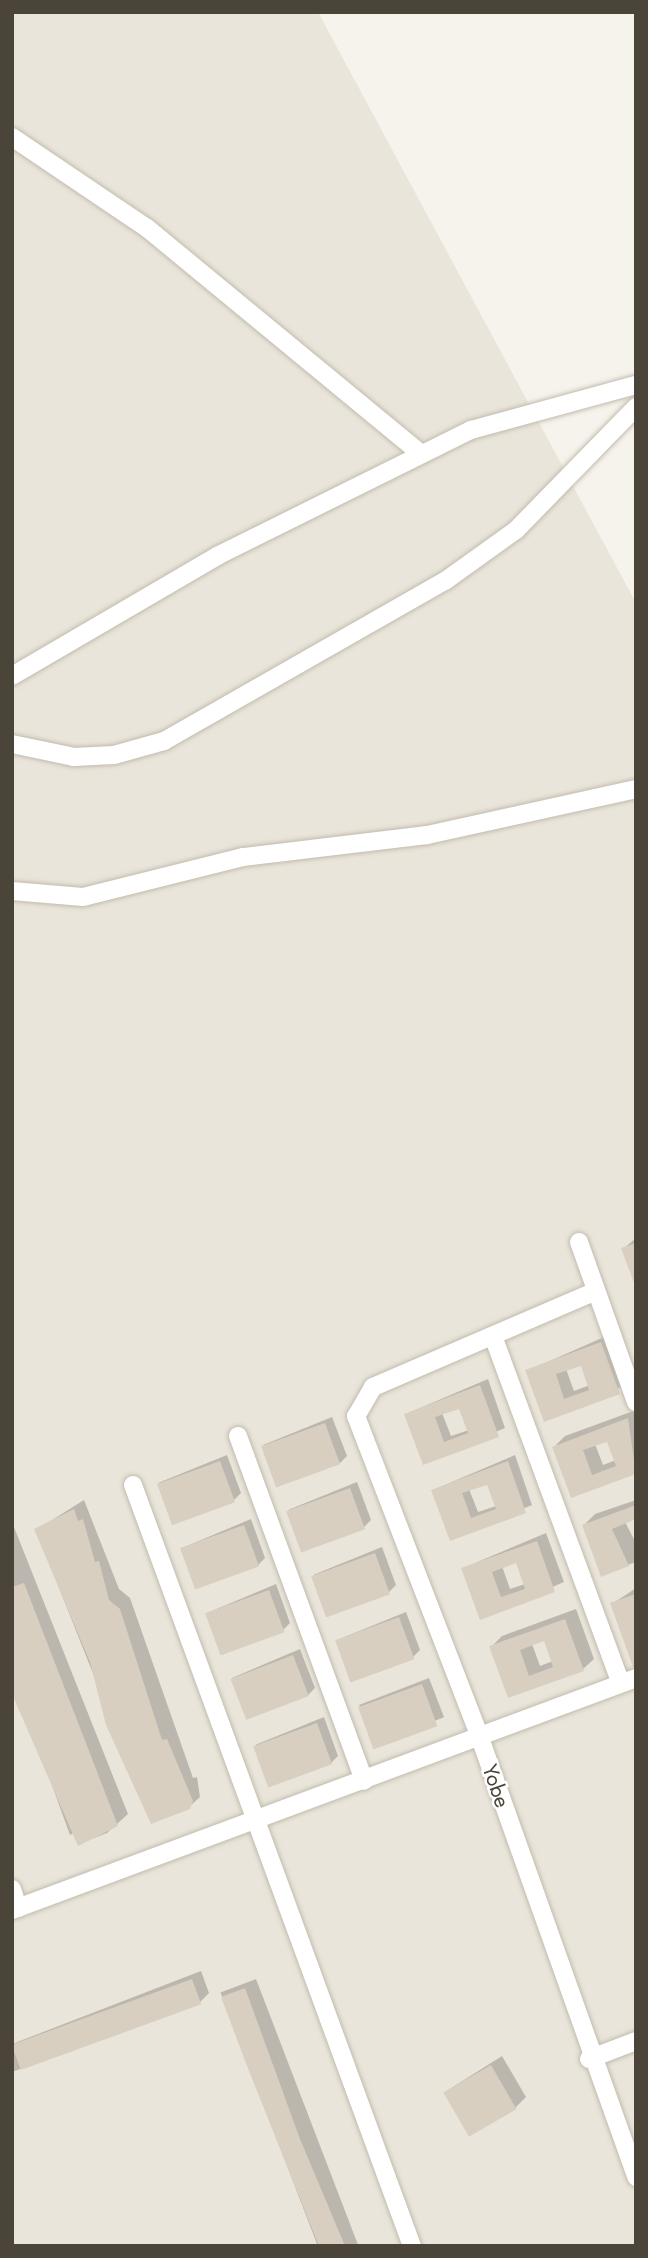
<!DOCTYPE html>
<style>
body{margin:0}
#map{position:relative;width:648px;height:2258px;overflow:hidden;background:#f6f3ec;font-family:Jost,sans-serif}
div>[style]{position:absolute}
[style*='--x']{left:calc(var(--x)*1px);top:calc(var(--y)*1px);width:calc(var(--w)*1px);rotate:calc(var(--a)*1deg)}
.residential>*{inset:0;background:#eae5da}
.shadow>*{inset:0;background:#0003;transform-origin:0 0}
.building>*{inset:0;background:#d8cfc1;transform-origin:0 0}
.roads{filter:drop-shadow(0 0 2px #c2bbae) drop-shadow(0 0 2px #c2bbae)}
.minor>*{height:18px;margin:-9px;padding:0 9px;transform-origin:9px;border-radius:9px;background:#fff}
span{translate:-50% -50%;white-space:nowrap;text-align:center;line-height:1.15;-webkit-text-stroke:5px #fff;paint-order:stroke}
.street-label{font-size:21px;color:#4b4439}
.frame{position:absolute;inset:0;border:14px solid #4b4439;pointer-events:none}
</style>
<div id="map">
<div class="residential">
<i style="clip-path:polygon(12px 12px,318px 12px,636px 603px,636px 2246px,12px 2246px)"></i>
</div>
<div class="shadow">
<i style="clip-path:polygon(636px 1238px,636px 1283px,623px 1249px)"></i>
<i style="clip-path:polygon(evenodd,611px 1334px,628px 1384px,545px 1420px,527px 1371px,611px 1334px,582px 1363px,590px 1385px,574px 1391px,566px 1369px,582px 1363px)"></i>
<i style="clip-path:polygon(evenodd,488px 1379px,505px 1428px,424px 1463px,406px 1414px,488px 1379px,461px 1406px,469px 1430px,451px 1436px,442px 1413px,461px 1406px)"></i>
<i style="clip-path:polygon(evenodd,636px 1410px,636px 1472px,572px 1496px,554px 1447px,565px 1436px,636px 1410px,608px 1439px,616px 1460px,603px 1465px,595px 1444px,608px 1439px)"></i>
<i style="clip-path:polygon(332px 1417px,347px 1456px,340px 1463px,263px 1445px)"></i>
<i style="clip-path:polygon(227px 1455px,241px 1493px,234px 1500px,158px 1483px)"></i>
<i style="clip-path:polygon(evenodd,515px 1455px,532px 1505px,451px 1539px,433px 1490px,515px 1455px,488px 1483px,496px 1506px,478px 1512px,469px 1489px,488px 1483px)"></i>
<i style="clip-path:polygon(357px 1482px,371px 1520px,364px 1527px,288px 1510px)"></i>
<i style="clip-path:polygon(84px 1500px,119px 1589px,130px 1598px,193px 1778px,197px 1777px,200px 1797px,189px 1807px,152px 1822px,36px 1530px)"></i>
<i style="clip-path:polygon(636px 1500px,636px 1519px,625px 1522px,636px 1543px,636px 1562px,602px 1574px,584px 1525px,595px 1514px)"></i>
<i style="clip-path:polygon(251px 1519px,265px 1558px,258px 1565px,182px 1548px)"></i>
<i style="clip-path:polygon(12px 1522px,128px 1814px,107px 1833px,79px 1844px,75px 1832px,70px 1835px,12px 1675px)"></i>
<i style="clip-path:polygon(evenodd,546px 1533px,564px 1582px,481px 1618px,463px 1568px,546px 1533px,517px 1560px,525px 1584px,510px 1589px,502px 1566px,517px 1560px)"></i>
<i style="clip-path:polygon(382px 1547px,396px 1585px,389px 1592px,313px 1575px)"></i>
<i style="clip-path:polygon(276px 1584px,290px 1623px,283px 1630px,207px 1613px)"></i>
<i style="clip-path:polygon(636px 1588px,636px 1651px,612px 1604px)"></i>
<i style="clip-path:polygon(evenodd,576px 1609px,594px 1659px,583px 1669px,509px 1696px,491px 1647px,502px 1636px,576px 1609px,545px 1639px,553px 1661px,540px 1666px,532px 1644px,545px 1639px)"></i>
<i style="clip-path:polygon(406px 1612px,420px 1650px,413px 1657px,337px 1640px)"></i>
<i style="clip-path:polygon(300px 1649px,315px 1688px,308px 1695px,232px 1678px)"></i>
<i style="left:429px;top:1678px;width:42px;height:75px;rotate:69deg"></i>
<i style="clip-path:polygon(324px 1717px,338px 1756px,331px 1763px,255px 1745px)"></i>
<i style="clip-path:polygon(201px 1971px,209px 1993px,200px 2002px,12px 2072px,12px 2044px)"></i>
<i style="left:256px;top:1979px;width:286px;height:38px;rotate:69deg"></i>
<i style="clip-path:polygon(502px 2056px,526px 2097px,515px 2108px,445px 2092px)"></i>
</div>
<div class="building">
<i style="clip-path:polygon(636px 1243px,636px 1283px,634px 1283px,621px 1248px)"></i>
<i style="clip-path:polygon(evenodd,601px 1342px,620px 1394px,544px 1422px,525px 1370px,601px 1342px,581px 1366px,589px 1390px,564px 1399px,556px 1374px,581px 1366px)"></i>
<i style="clip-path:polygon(evenodd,480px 1385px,499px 1437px,423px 1465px,404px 1414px,480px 1385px,459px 1409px,468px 1433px,444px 1442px,435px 1417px,459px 1409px)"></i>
<i style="clip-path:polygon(evenodd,628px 1418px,636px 1474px,571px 1498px,552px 1447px,628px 1418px,607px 1442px,616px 1466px,592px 1475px,583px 1450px,607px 1442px)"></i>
<i style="left:325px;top:1423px;width:44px;height:68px;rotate:70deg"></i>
<i style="left:220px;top:1461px;width:44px;height:67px;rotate:70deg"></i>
<i style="clip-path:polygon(evenodd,508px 1461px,526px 1513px,450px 1541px,431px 1490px,508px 1461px,487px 1485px,496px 1509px,471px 1518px,462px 1493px,487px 1485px)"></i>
<i style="left:350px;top:1488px;width:44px;height:68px;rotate:70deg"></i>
<i style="clip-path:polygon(636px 1505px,636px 1519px,612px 1529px,629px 1566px,601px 1577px,582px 1525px)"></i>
<i style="clip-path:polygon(74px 1509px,78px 1521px,83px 1519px,95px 1562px,99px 1561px,109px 1600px,120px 1609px,162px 1740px,167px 1739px,193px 1801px,190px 1809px,151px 1824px,106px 1725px,90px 1662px,34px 1529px)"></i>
<i style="left:244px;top:1525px;width:44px;height:68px;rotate:70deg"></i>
<i style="clip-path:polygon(evenodd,537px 1541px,555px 1592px,480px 1620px,461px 1568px,537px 1541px,516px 1563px,525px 1589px,501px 1597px,492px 1572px,516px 1563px)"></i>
<i style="left:375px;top:1553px;width:44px;height:68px;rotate:70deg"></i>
<i style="clip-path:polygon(24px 1583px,118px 1826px,78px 1846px,12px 1694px,12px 1587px)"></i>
<i style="left:269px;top:1590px;width:45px;height:68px;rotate:70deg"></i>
<i style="clip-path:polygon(636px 1594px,636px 1667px,633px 1667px,610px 1603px)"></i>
<i style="left:399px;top:1617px;width:45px;height:68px;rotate:70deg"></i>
<i style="clip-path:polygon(evenodd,565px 1619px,584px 1671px,508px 1698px,489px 1646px,565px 1619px,544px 1641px,553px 1667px,529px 1676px,520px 1650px,544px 1641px)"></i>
<i style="left:293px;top:1655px;width:44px;height:67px;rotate:69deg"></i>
<i style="left:422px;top:1684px;width:45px;height:68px;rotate:70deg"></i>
<i style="left:317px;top:1723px;width:44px;height:68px;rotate:70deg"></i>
<i style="left:192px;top:1979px;width:27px;height:192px;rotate:70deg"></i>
<i style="clip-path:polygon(245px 1988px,300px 2139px,345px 2246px,319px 2246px,247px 2066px,221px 1997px)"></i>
<i style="left:491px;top:2065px;width:51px;height:55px;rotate:60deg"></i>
</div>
<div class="roads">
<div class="minor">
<i style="--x:12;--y:137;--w:163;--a:34"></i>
<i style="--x:147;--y:228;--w:355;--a:39.5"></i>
<i style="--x:12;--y:676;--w:238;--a:-30.3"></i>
<i style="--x:217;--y:556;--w:284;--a:-26.4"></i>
<i style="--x:471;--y:430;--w:171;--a:-15.3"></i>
<i style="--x:12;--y:744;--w:63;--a:11.8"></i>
<i style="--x:74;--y:757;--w:40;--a:-2.9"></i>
<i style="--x:114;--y:755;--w:52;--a:-15.6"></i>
<i style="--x:164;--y:741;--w:323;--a:-29.7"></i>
<i style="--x:445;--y:581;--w:87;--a:-35.7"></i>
<i style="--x:516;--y:530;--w:172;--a:-45.7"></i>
<i style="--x:12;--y:891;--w:71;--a:4.8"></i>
<i style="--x:83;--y:897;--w:165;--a:-14"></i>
<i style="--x:243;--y:857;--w:185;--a:-6.8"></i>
<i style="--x:427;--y:835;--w:214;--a:-12.4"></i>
<i style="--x:579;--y:1242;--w:170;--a:70.4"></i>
<i style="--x:596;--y:1291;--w:243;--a:156.7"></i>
<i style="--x:373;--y:1387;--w:34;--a:120"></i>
<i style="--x:356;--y:1416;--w:345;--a:68.9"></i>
<i style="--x:480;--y:1738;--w:466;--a:70.4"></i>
<i style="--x:493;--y:1336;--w:370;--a:69.8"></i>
<i style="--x:238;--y:1436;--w:367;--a:69.9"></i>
<i style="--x:133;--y:1485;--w:811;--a:69.87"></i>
<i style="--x:12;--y:1889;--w:20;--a:72"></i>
<i style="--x:12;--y:1910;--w:666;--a:-20.39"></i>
<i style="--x:589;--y:2059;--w:50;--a:-21"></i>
</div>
</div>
<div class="street-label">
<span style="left:496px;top:1786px;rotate:71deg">Yobe</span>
</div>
<div class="frame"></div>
</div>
